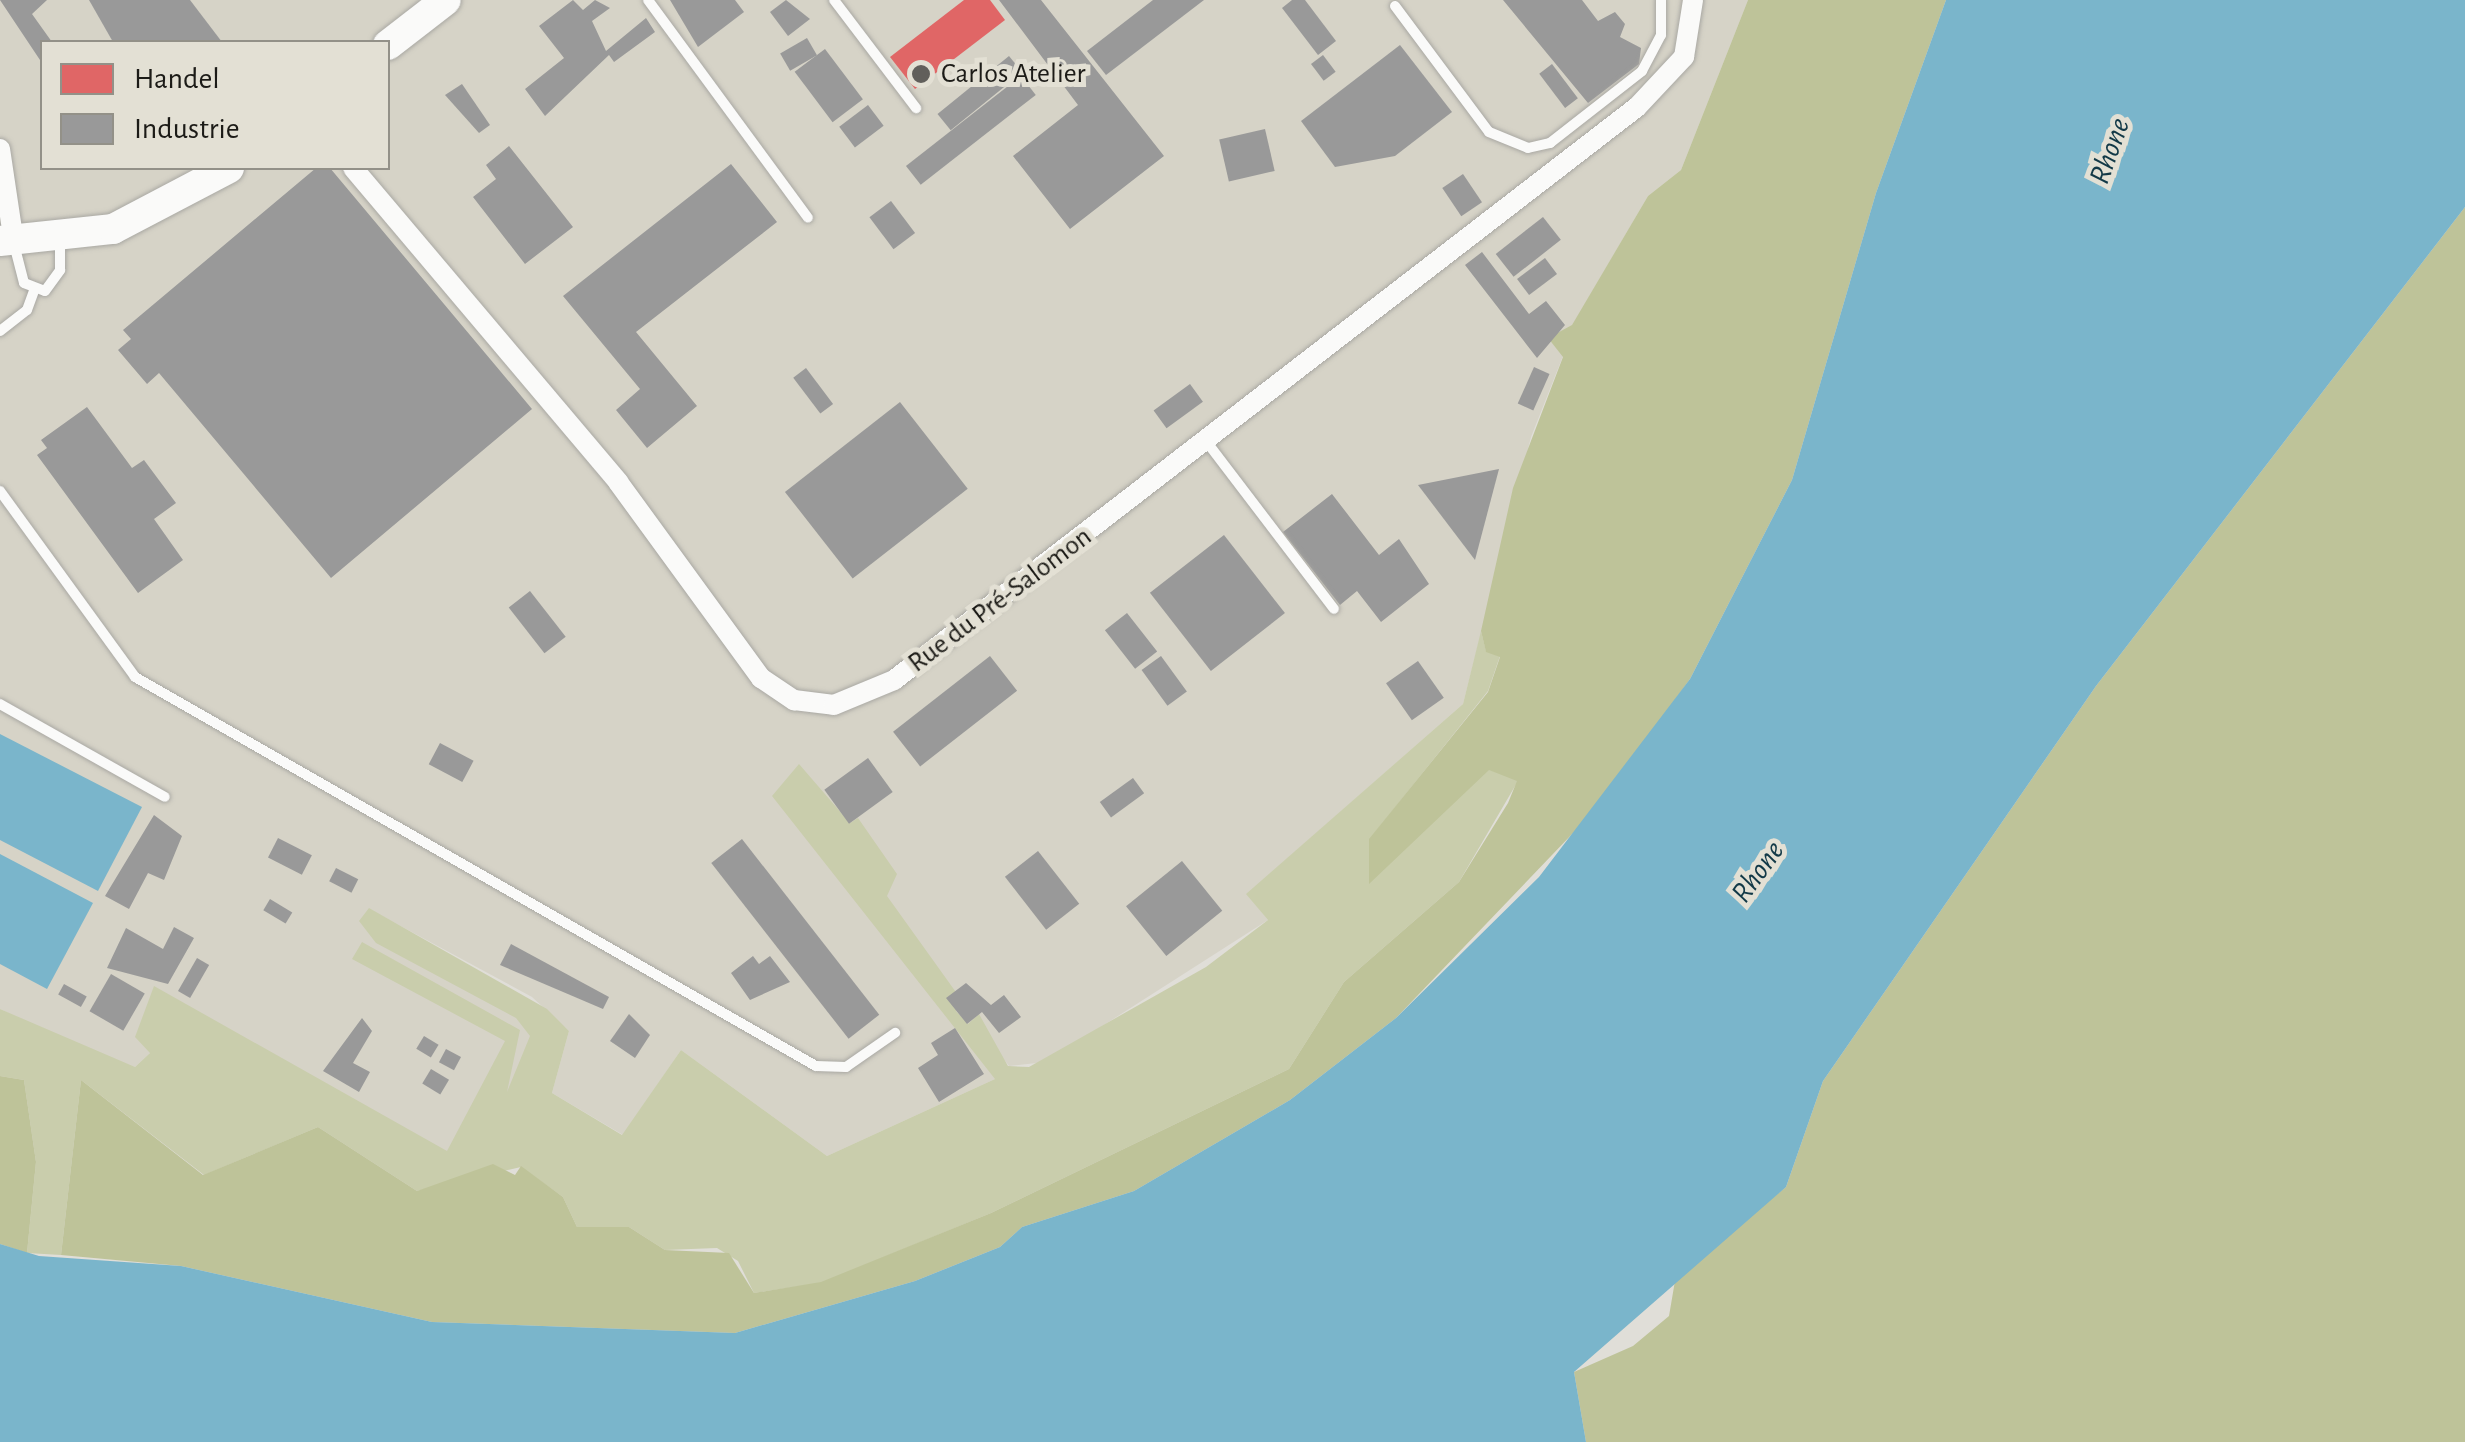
<!DOCTYPE html>
<meta charset="utf-8">
<style>
body{margin:0}
#map{position:relative;width:2465px;height:1442px;overflow:hidden;background:#e0ded8;font-family:"Alegreya Sans",sans-serif}
div>[style]{position:absolute}
[style*='--x']{left:calc(var(--x)*1px);top:calc(var(--y)*1px);width:calc(var(--w)*1px);rotate:calc(var(--a)*1deg)}
.built>*{inset:0;background:#d6d3c7}
.green>*{inset:0;background:#c9cdac}
.forest>*{inset:0;background:#bec399}
.water>*{inset:0;background:#7ab5cb}
.shops>*{inset:0;background:#e06666}
.industry>*{inset:0;background:#999;transform-origin:0 0}
.roads{filter:drop-shadow(0 0 2px #a9a8a3) drop-shadow(0 0 2px #a9a8a3)}
.lane>*{height:10px;margin:-5px;padding:0 5px;transform-origin:5px;border-radius:5px;background:#fafaf9}
.street>*{height:20px;margin:-10px;padding:0 10px;transform-origin:10px;border-radius:10px;background:#fafaf9}
.secondary>*{height:30px;margin:-15px;padding:0 15px;transform-origin:15px;border-radius:15px;background:#fafaf9}
.dots>*{width:28px;height:28px;translate:-50% -50%;box-sizing:border-box;border:5px solid #e3e0d4;border-radius:50%}
span{translate:-50% -50%;white-space:nowrap;text-align:center;line-height:1.15;-webkit-text-stroke:10px #e3e0d4;paint-order:stroke}
.poi-label{font-size:28px;color:#1c1b17}
.left{translate:0 -50%;text-align:left}
.street-label{font-size:28px;color:#1c1b17}
.water-label{font-size:30px;color:#123947;font-style:italic}
.legend{position:absolute;left:40px;top:40px;width:350px;height:130px;box-sizing:border-box;background:#e3e0d4;border:2px solid #939188;margin:0;padding:12px 18px;list-style:none;font-size:30px;color:#1c1b17}
.legend li{display:flex;align-items:center;gap:20px;height:50px}
.legend b{width:50px;border:2px solid #939188}
</style>
<div id="map">
<div class="built">
<i style="clip-path:polygon(evenodd,0 0,1748px 0,1681px 170px,1648px 196px,1572px 326px,1548px 338px,1563px 356px,1531px 437px,1463px 704px,1247px 894px,1268px 920px,1046px 1062px,1009px 1066px,996px 1049px,995px 1079px,827px 1156px,681px 1050px,623px 1135px,552px 1093px,569px 1031px,532px 997px,369px 909px,527px 1017px,535px 1061px,466px 1162px,150px 1053px,135px 1067px,110px 1062px,0 1009px,0 0,42px 42px,388px 42px,388px 168px,42px 168px,42px 42px)"></i>
</div>
<div class="green">
<i style="clip-path:polygon(1481px 631px,1486px 651px,1500px 656px,1488px 691px,1369px 840px,1497px 736px,1518px 781px,1459px 882px,1344px 982px,1289px 1069px,991px 1213px,821px 1283px,754px 1293px,738px 1261px,717px 1248px,665px 1250px,629px 1227px,577px 1227px,563px 1197px,521px 1167px,417px 1191px,318px 1127px,204px 1175px,81px 1080px,61px 1255px,27px 1253px,36px 1162px,24px 1080px,0 1076px,0 1009px,135px 1067px,150px 1053px,135px 1037px,154px 986px,447px 1151px,505px 1041px,352px 959px,362px 942px,520px 1030px,507px 1092px,530px 1036px,516px 1018px,376px 943px,359px 921px,369px 908px,547px 1009px,569px 1031px,552px 1093px,622px 1135px,681px 1050px,827px 1156px,995px 1079px,772px 796px,799px 764px,850px 823px,858px 818px,897px 874px,887px 896px,963px 1002px,956px 1011px,968px 1024px,979px 1014px,1008px 1066px,1029px 1067px,1206px 967px,1268px 920px,1246px 894px,1463px 704px)"></i>
</div>
<div class="forest">
<i style="clip-path:polygon(1748px 0,1946px 0,1876px 193px,1792px 480px,1690px 679px,1596px 809px,1396px 1018px,1290px 1100px,1134px 1191px,1022px 1227px,1000px 1247px,915px 1281px,735px 1333px,432px 1322px,181px 1266px,61px 1255px,81px 1080px,203px 1175px,318px 1127px,417px 1191px,493px 1164px,515px 1175px,521px 1166px,563px 1197px,577px 1227px,629px 1227px,665px 1250px,729px 1253px,754px 1293px,821px 1282px,991px 1213px,1289px 1069px,1344px 982px,1459px 882px,1508px 803px,1517px 781px,1489px 770px,1369px 884px,1369px 839px,1488px 692px,1500px 657px,1486px 652px,1481px 631px,1513px 488px,1563px 357px,1548px 338px,1572px 325px,1648px 196px,1681px 170px)"></i>
<i style="clip-path:polygon(2465px 207px,2465px 1442px,1586px 1442px,1574px 1372px,1633px 1346px,1669px 1316px,1676px 1275px,1786px 1187px,1823px 1081px,2096px 686px)"></i>
<i style="clip-path:polygon(0 1076px,24px 1080px,36px 1162px,27px 1253px,0 1244px)"></i>
</div>
<div class="water">
<i style="clip-path:polygon(1946px 0,2465px 0,2465px 207px,2096px 686px,1823px 1081px,1786px 1187px,1574px 1372px,1586px 1442px,0 1442px,0 1244px,39px 1256px,181px 1266px,432px 1322px,735px 1333px,915px 1281px,1000px 1247px,1022px 1227px,1134px 1191px,1290px 1100px,1396px 1018px,1539px 877px,1690px 679px,1792px 480px,1876px 193px)"></i>
<i style="clip-path:polygon(0 734px,142px 807px,98px 891px,0 840px)"></i>
<i style="clip-path:polygon(0 854px,93px 903px,47px 989px,0 964px)"></i>
</div>
<div class="shops">
<i style="clip-path:polygon(964px 0,990px 0,1005px 20px,915px 89px,890px 57px)"></i>
</div>
<div class="industry">
<i style="clip-path:polygon(0 0,47px 0,32px 14px,52px 42px,42px 42px,42px 63px)"></i>
<i style="clip-path:polygon(89px 0,190px 0,222px 42px,113px 42px)"></i>
<i style="clip-path:polygon(573px 0,583px 10px,595px 0,610px 8px,592px 21px,606px 51px,646px 18px,655px 32px,614px 62px,609px 55px,545px 116px,525px 89px,564px 58px,539px 26px)"></i>
<i style="clip-path:polygon(670px 0,735px 0,744px 12px,698px 47px)"></i>
<i style="clip-path:polygon(786px 0,810px 19px,788px 36px,770px 12px)"></i>
<i style="clip-path:polygon(999px 0,1041px 0,1164px 156px,1070px 229px,1013px 156px,1078px 105px)"></i>
<i style="clip-path:polygon(1153px 0,1204px 0,1106px 75px,1087px 51px)"></i>
<i style="clip-path:polygon(1292px 0,1305px 0,1336px 41px,1318px 55px,1282px 8px)"></i>
<i style="clip-path:polygon(1503px 0,1582px 0,1598px 21px,1615px 12px,1625px 24px,1620px 37px,1641px 48px,1639px 64px,1588px 103px)"></i>
<i style="left:807px;top:38px;width:20px;height:31px;rotate:60deg"></i>
<i style="clip-path:polygon(1400px 45px,1452px 112px,1395px 156px,1335px 167px,1301px 121px)"></i>
<i style="left:825px;top:49px;width:63px;height:38px;rotate:53deg"></i>
<i style="left:1323px;top:55px;width:21px;height:15px;rotate:53deg"></i>
<i style="left:1009px;top:56px;width:21px;height:92px;rotate:51deg"></i>
<i style="left:1552px;top:64px;width:43px;height:16px;rotate:53deg"></i>
<i style="left:1021px;top:76px;width:24px;height:146px;rotate:52deg"></i>
<i style="clip-path:polygon(462px 84px,490px 125px,479px 133px,445px 95px)"></i>
<i style="left:868px;top:105px;width:26px;height:36px;rotate:53deg"></i>
<i style="left:1265px;top:129px;width:43px;height:47px;rotate:77deg"></i>
<i style="clip-path:polygon(509px 146px,573px 227px,525px 264px,473px 197px,496px 179px,486px 165px)"></i>
<i style="clip-path:polygon(731px 164px,777px 222px,636px 332px,697px 406px,647px 448px,616px 410px,640px 389px,563px 296px)"></i>
<i style="clip-path:polygon(316px 168px,330px 168px,532px 409px,331px 578px,159px 373px,147px 384px,118px 350px,131px 339px,123px 330px)"></i>
<i style="left:1463px;top:174px;width:34px;height:25px;rotate:56deg"></i>
<i style="left:891px;top:201px;width:40px;height:27px;rotate:53deg"></i>
<i style="left:1543px;top:217px;width:29px;height:60px;rotate:52deg"></i>
<i style="clip-path:polygon(1482px 252px,1529px 314px,1546px 301px,1565px 325px,1537px 358px,1465px 265px)"></i>
<i style="left:1545px;top:258px;width:20px;height:35px;rotate:53deg"></i>
<i style="left:1534px;top:367px;width:17px;height:40px;rotate:24deg"></i>
<i style="left:806px;top:368px;width:45px;height:16px;rotate:53deg"></i>
<i style="left:1190px;top:384px;width:22px;height:45px;rotate:54deg"></i>
<i style="left:900px;top:402px;width:110px;height:146px;rotate:52deg"></i>
<i style="clip-path:polygon(87px 407px,132px 468px,144px 460px,176px 503px,154px 519px,183px 560px,138px 593px,37px 455px,47px 448px,41px 440px)"></i>
<i style="clip-path:polygon(1499px 469px,1475px 560px,1418px 485px)"></i>
<i style="clip-path:polygon(1332px 494px,1379px 555px,1399px 539px,1429px 584px,1381px 622px,1357px 591px,1340px 605px,1283px 532px)"></i>
<i style="left:1224px;top:535px;width:99px;height:94px;rotate:52deg"></i>
<i style="left:530px;top:591px;width:58px;height:27px;rotate:52deg"></i>
<i style="left:1127px;top:613px;width:49px;height:28px;rotate:52deg"></i>
<i style="left:990px;top:656px;width:44px;height:123px;rotate:52deg"></i>
<i style="left:1161px;top:656px;width:44px;height:24px;rotate:54deg"></i>
<i style="left:1418px;top:661px;width:45px;height:39px;rotate:55deg"></i>
<i style="left:440px;top:743px;width:38px;height:24px;rotate:28deg"></i>
<i style="left:868px;top:758px;width:42px;height:54px;rotate:54deg"></i>
<i style="left:1133px;top:778px;width:19px;height:41px;rotate:54deg"></i>
<i style="clip-path:polygon(154px 815px,182px 836px,164px 880px,148px 873px,129px 909px,105px 896px)"></i>
<i style="left:278px;top:838px;width:38px;height:22px;rotate:27deg"></i>
<i style="left:742px;top:839px;width:223px;height:39px;rotate:52deg"></i>
<i style="left:1038px;top:851px;width:67px;height:42px;rotate:52deg"></i>
<i style="left:1182px;top:861px;width:64px;height:72px;rotate:51deg"></i>
<i style="left:336px;top:868px;width:25px;height:15px;rotate:27deg"></i>
<i style="left:270px;top:899px;width:26px;height:13px;rotate:31deg"></i>
<i style="clip-path:polygon(174px 927px,194px 938px,168px 984px,107px 968px,126px 928px,163px 949px)"></i>
<i style="clip-path:polygon(511px 944px,609px 997px,603px 1009px,500px 965px)"></i>
<i style="clip-path:polygon(753px 956px,759px 964px,770px 956px,790px 982px,750px 1000px,731px 973px)"></i>
<i style="left:197px;top:958px;width:14px;height:38px;rotate:30deg"></i>
<i style="left:111px;top:974px;width:39px;height:43px;rotate:30deg"></i>
<i style="clip-path:polygon(966px 983px,991px 1005px,1004px 995px,1021px 1017px,999px 1033px,982px 1012px,967px 1024px,946px 998px)"></i>
<i style="left:64px;top:984px;width:26px;height:12px;rotate:29deg"></i>
<i style="clip-path:polygon(629px 1014px,650px 1035px,635px 1058px,610px 1041px)"></i>
<i style="clip-path:polygon(362px 1018px,372px 1031px,353px 1063px,370px 1072px,359px 1092px,323px 1071px)"></i>
<i style="clip-path:polygon(955px 1028px,984px 1074px,939px 1102px,918px 1068px,938px 1055px,931px 1043px)"></i>
<i style="left:424px;top:1036px;width:17px;height:15px;rotate:31deg"></i>
<i style="left:446px;top:1049px;width:17px;height:15px;rotate:28deg"></i>
<i style="left:431px;top:1069px;width:21px;height:17px;rotate:31deg"></i>
</div>
<div class="roads">
<div class="lane">
<i style="--x:648;--y:0;--w:270;--a:53.7"></i>
<i style="--x:834;--y:0;--w:136;--a:52.8"></i>
<i style="--x:1395;--y:6;--w:157;--a:53.3"></i>
<i style="--x:1489;--y:132;--w:42;--a:22.3"></i>
<i style="--x:1528;--y:148;--w:23;--a:-13"></i>
<i style="--x:1550;--y:143;--w:117;--a:-38"></i>
<i style="--x:1642;--y:71;--w:41;--a:-62.2"></i>
<i style="--x:1661;--y:35;--w:35;--a:-90"></i>
<i style="--x:14;--y:244;--w:40;--a:75.6"></i>
<i style="--x:24;--y:283;--w:22;--a:21"></i>
<i style="--x:45;--y:291;--w:26;--a:-54"></i>
<i style="--x:60;--y:270;--w:29;--a:-90"></i>
<i style="--x:0;--y:331;--w:34;--a:-38"></i>
<i style="--x:27;--y:310;--w:20;--a:-70"></i>
<i style="--x:1206;--y:441;--w:211;--a:52.7"></i>
<i style="--x:0;--y:491;--w:230;--a:54"></i>
<i style="--x:135;--y:677;--w:784;--a:29.74"></i>
<i style="--x:816;--y:1066;--w:30;--a:2"></i>
<i style="--x:846;--y:1067;--w:60;--a:-34.8"></i>
<i style="--x:0;--y:704;--w:189;--a:29.4"></i>
</div>
<div class="street">
<i style="--x:0;--y:149;--w:95;--a:81.5"></i>
<i style="--x:353;--y:168;--w:411;--a:49.8"></i>
<i style="--x:618;--y:482;--w:243;--a:53.9"></i>
<i style="--x:761;--y:678;--w:40;--a:34"></i>
<i style="--x:794;--y:700;--w:40;--a:7.1"></i>
<i style="--x:834;--y:705;--w:65;--a:-22.6"></i>
<i style="--x:894;--y:680;--w:938;--a:-37.64"></i>
<i style="--x:1637;--y:107;--w:69;--a:-46.8"></i>
<i style="--x:1684;--y:57;--w:58;--a:-81"></i>
</div>
<div class="secondary">
<i style="--x:388;--y:45;--w:73;--a:-37.8"></i>
<i style="--x:0;--y:241;--w:114;--a:-6.1"></i>
<i style="--x:113;--y:229;--w:131;--a:-27.7"></i>
</div>
</div>
<div class="dots">
<i style="left:921px;top:74px;background:#615f5b"></i>
</div>
<div class="poi-label">
<span class="left" style="left:941px;top:74px">Carlos Atelier</span>
</div>
<div class="street-label">
<span style="left:1000px;top:600px;rotate:-37deg">Rue du Pré-Salomon</span>
</div>
<div class="water-label">
<span style="left:2110px;top:151px;rotate:-70deg">Rhone</span>
<span style="left:1758px;top:872px;rotate:-54deg">Rhone</span>
</div>
<ul class="legend">
<li><b style="height:28px;background:#e06666"></b>Handel</li>
<li><b style="height:28px;background:#999"></b>Industrie</li>
</ul>
</div>
